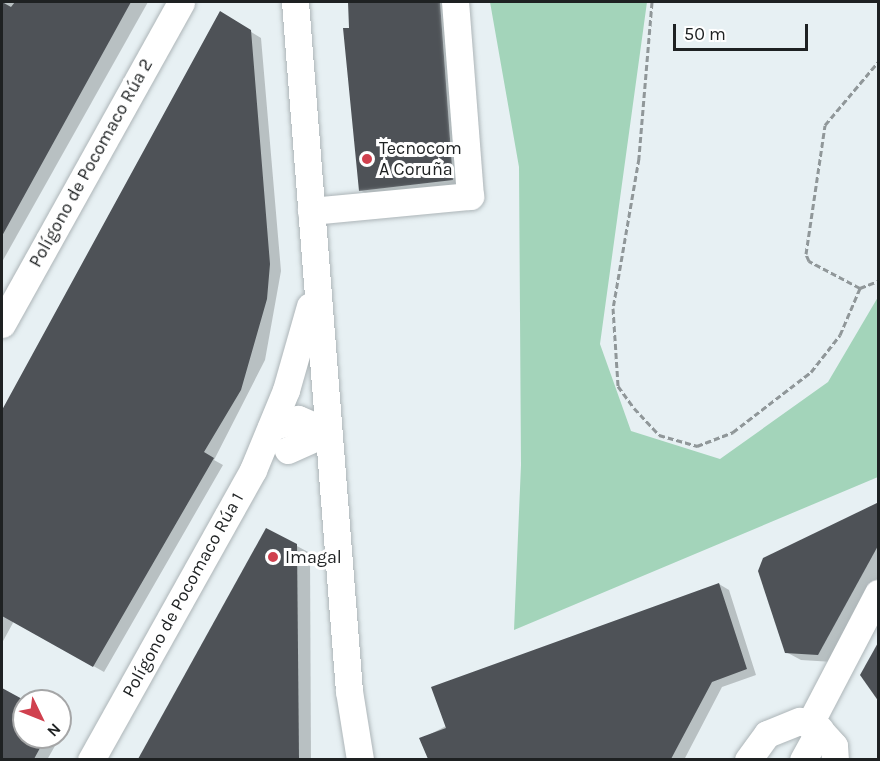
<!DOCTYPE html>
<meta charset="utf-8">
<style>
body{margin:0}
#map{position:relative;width:880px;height:761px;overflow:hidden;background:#e7f0f3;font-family:Karla,sans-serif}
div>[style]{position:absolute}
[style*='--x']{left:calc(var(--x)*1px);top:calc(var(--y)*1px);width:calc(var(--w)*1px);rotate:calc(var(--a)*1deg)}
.green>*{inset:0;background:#a3d4ba}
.shadow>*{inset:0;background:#0003}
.building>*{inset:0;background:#4e5257}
.path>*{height:3px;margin-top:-1.5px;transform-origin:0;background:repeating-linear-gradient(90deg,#909799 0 6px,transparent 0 9px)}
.roads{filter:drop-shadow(0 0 2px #adb5b8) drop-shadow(0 0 2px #adb5b8)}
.minor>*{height:27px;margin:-13.5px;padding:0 13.5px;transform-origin:13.5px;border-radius:13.5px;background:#fff}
.dots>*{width:16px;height:16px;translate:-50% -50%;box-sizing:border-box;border:3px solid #fff;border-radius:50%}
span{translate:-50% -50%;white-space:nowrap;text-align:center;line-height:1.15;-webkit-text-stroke:6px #fff;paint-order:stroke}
.poi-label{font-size:18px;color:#1e2122}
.left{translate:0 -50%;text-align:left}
.street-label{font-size:18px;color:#1e2122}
.frame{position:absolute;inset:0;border:3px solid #1e2122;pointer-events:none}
.north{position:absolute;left:12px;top:689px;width:60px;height:60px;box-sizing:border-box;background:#fff;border:2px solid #a5a6a7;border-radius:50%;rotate:133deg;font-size:16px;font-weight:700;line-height:24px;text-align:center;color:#1e2122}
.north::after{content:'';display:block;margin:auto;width:21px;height:27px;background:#d0404e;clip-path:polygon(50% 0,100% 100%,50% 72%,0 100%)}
.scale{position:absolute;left:673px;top:24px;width:135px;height:27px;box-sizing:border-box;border:3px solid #1e2122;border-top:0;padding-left:8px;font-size:18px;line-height:21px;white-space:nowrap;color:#1e2122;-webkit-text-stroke:4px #fff;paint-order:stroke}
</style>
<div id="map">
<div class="green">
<i style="clip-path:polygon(490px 2px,647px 2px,600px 344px,631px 431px,720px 459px,828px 382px,878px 297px,878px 477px,514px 630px,521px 465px,519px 167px)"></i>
</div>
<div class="shadow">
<i style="clip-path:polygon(2px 2px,148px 2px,2px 262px)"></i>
<i style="clip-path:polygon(350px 2px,459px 2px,472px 191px,380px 201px,360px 190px)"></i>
<i style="clip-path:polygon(221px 13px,261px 38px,281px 271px,265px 360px,214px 460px,223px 465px,104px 672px,14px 621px,2px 643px,2px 414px)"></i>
<i style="clip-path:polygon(878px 505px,878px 577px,833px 662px,801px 660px,786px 652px)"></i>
<i style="clip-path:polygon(267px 530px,310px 553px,311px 760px,140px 760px)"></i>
<i style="clip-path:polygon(719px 584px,729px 590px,756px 675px,722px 687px,684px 760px,430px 760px,421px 739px)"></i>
<i style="clip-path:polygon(2px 690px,24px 702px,24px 737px,60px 737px,47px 760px,2px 760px)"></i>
<i style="clip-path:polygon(60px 722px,66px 725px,60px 737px)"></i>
</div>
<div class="building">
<i style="clip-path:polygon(2px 2px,11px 7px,15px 2px,131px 2px,2px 236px)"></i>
<i style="clip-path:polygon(348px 2px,440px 2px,453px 180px,359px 191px,343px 28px,349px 28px)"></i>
<i style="clip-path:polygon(220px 11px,251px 30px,270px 264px,267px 299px,241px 390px,204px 452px,214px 458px,93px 667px,2px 616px,2px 410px)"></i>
<i style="clip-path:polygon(879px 502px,879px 544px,818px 655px,785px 653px,758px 571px,763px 558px)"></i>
<i style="clip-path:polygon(266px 528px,297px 544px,299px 759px,138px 759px)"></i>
<i style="clip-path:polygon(719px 583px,747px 669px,712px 682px,671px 759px,428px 759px,419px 738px,446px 728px,431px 687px)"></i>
<i style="clip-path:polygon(879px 641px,879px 702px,860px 675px)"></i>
<i style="clip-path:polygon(2px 688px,24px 700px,24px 737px,46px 737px,34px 759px,2px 759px)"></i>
</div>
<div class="path">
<i style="--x:652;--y:2;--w:157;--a:94.8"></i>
<i style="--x:639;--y:158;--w:152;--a:99.8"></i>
<i style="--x:613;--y:308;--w:78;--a:86.3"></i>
<i style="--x:618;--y:386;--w:27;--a:54"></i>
<i style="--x:634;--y:408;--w:37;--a:47"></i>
<i style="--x:659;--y:435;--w:40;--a:16"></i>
<i style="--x:697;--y:446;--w:39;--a:-21"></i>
<i style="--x:733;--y:432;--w:98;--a:-37.6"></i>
<i style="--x:811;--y:372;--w:47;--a:-51.9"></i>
<i style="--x:840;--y:335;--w:51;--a:-66.9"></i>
<i style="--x:860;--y:288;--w:19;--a:-21"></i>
<i style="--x:860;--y:288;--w:58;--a:-152.1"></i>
<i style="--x:809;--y:261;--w:8;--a:-113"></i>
<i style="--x:806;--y:254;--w:130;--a:-81.6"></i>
<i style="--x:825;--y:125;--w:82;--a:-49.9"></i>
</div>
<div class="roads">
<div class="minor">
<i style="--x:295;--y:2;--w:691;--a:85.52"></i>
<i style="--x:349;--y:691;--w:70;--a:80.9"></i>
<i style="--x:311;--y:211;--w:160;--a:-5.4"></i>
<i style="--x:470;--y:196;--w:195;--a:-94.4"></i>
<i style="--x:2;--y:324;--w:368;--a:-60.9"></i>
<i style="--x:271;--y:427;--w:28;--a:-17"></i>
<i style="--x:298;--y:419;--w:33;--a:23"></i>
<i style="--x:328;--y:432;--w:44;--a:155.8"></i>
<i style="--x:809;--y:725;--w:149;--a:-62.4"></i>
<i style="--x:91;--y:760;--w:332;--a:-60.8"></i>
<i style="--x:253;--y:470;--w:87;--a:-67.6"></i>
<i style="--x:286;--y:390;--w:87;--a:-74.1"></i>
<i style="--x:748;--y:760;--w:32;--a:-54"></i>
<i style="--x:767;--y:734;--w:35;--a:-22"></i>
<i style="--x:800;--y:721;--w:19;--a:21"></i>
<i style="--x:818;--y:728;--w:24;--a:48"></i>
<i style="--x:834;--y:746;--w:14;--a:86"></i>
<i style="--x:803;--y:760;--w:35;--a:-61"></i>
</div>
</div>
<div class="dots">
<i style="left:367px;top:159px;background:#d0404e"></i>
<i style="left:273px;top:557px;background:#d0404e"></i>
</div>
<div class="poi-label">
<span class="left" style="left:379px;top:159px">Tecnocom<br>A Coruña</span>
<span class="left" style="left:285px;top:557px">Imagal</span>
</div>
<div class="street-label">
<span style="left:91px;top:163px;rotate:-61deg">Polígono de Pocomaco Rúa 2</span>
<span style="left:183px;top:595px;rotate:-61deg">Polígono de Pocomaco Rúa 1</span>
</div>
<div class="frame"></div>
<div class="north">N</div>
<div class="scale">50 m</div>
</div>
